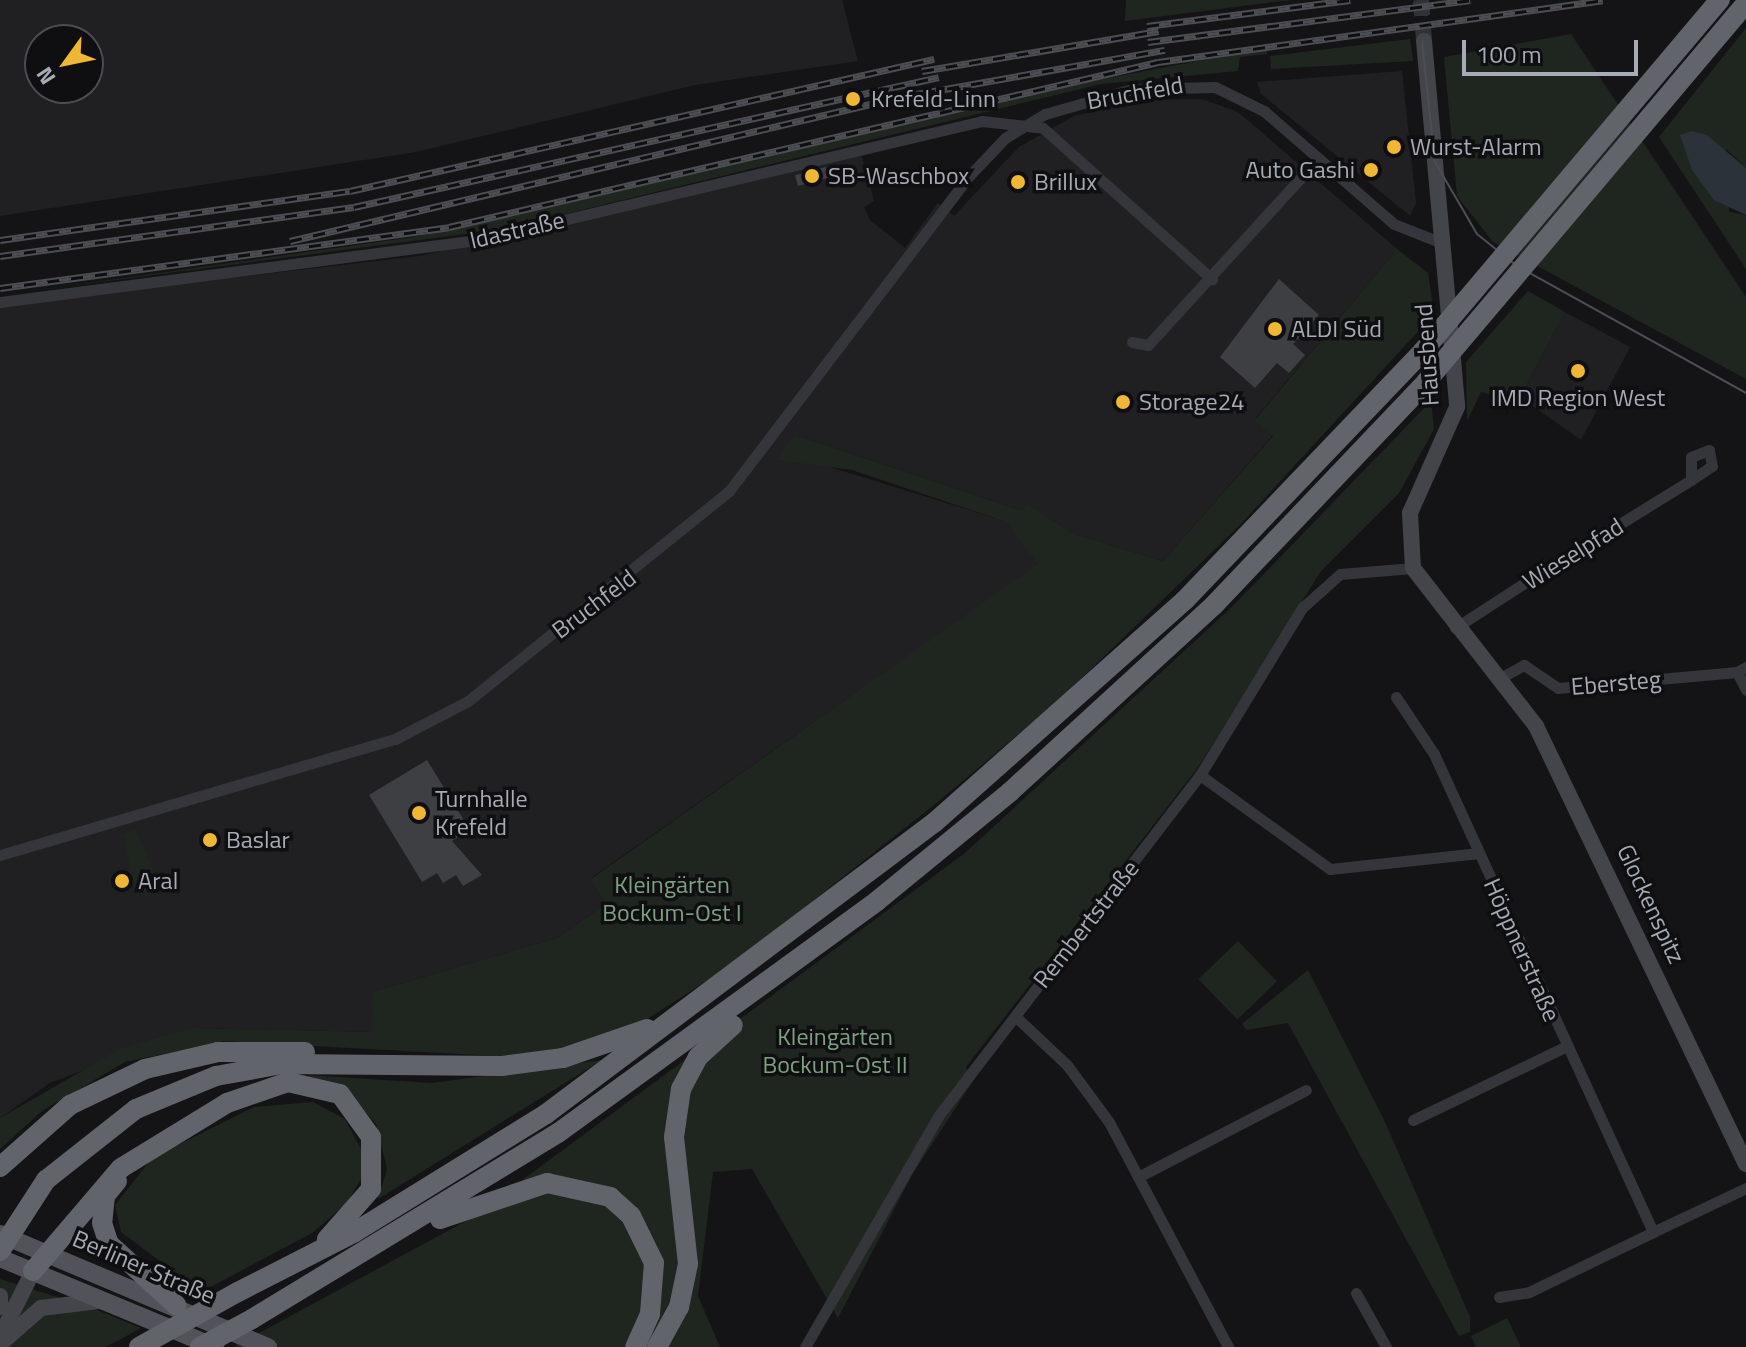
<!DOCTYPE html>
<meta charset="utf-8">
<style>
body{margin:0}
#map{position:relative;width:1746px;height:1347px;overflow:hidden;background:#141416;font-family:"Titillium Web",sans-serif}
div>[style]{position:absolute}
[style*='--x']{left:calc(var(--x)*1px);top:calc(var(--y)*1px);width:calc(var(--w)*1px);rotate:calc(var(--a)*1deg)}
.built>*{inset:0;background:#202023}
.green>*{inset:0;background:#1f2620;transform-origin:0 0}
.water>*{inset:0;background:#2b323a}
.building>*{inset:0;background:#3e3f43;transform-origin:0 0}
.secondary-tunnel>*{height:16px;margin-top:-8px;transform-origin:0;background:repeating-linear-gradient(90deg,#313236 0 16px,transparent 0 24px)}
.street>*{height:11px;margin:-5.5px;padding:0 5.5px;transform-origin:5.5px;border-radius:5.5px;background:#35363b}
.secondary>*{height:16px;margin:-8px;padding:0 8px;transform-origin:8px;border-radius:8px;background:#43454b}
.primary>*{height:18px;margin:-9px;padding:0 9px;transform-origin:9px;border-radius:9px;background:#52535a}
.highway>*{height:20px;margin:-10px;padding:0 10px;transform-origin:10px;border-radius:10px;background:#62646c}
.tram>*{height:2px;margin:-1px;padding:0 1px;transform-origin:1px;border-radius:1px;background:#4c4e54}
.rail>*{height:7px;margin-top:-3.5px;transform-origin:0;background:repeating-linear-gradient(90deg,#0f0f11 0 12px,#4c4e54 0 24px);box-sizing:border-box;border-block:2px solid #4c4e54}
.highway-bridge>*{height:20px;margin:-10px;padding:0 10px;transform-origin:10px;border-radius:10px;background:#62646c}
.dots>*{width:22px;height:22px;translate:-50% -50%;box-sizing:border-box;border:4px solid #0f0f11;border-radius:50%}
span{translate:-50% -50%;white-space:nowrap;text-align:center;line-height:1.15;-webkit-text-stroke:7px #0f0f11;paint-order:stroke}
.street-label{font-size:24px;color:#a6abb6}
.poi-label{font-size:24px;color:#a6abb6}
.left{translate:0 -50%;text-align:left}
.right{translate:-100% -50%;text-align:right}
.park-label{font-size:24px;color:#7ea181}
.north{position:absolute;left:24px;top:24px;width:80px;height:80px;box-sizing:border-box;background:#0f0f11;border:2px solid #4b4d53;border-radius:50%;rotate:237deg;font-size:22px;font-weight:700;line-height:32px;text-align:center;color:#a6abb6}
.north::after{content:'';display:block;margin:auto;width:28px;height:36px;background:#eeb735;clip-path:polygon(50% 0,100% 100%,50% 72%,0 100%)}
.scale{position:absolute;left:1462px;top:40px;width:176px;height:36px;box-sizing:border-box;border:4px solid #a6abb6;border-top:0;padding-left:10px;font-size:24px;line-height:28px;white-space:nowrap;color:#a6abb6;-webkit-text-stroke:6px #0f0f11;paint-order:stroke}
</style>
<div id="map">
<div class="built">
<i style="clip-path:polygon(evenodd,0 0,842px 0,858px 61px,695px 85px,416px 152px,0 216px,0 0,40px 40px,88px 40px,88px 88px,40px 88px,40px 40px)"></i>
<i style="clip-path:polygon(1402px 71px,1416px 203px,1410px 216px,1261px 94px,1257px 82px)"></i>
<i style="clip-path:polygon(1202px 99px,1238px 112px,1397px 249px,1255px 419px,1273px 435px,1163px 561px,1074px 534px,1028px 505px,1022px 511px,795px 435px,820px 464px,1008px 522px,1039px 564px,591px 878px,606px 904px,557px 938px,372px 992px,374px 1032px,193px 1028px,50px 1083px,0 1118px,0 305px,419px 256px,861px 153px,874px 201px,864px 207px,870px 220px,905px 248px,938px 203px,954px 216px,1019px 147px,1074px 116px,1142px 100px)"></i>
<i style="clip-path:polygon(1565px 312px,1630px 347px,1581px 440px,1527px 402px,1524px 389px)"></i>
</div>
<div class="green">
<i style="clip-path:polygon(1126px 0,1290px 0,1125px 21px)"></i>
<i style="clip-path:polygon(1746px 28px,1746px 168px,1726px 149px,1729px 212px,1746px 215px,1746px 269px,1659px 137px)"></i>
<i style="clip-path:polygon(1571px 34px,1746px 297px,1746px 379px,1493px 242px,1457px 196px,1444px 57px)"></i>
<i style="clip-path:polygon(1410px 39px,1413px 61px,1271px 69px,1270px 56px)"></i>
<i style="clip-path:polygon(1267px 48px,1267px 54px,1240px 57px,1238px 71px,1101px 84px,503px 229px,39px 290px,420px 236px,1029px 93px)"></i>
<i style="clip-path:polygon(1397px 249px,1428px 273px,1434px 314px,1240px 525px,1059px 700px,939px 801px,733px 964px,641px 1023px,564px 1049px,497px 1056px,224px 1041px,125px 1062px,42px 1111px,0 1149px,0 1118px,122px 1048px,193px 1028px,373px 1032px,372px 992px,557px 938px,606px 904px,591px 879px,1038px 564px,1007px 522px,852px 470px,777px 460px,795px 435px,1022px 511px,1027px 504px,1074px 534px,1163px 561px,1273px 436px,1255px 420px)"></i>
<i style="clip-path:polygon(1528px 291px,1565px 312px,1524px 389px,1508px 400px,1481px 392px,1467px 421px,1466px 362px)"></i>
<i style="clip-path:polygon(1431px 401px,1434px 429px,1399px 493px,1321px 571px,1199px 766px,966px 1067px,973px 1081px,912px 1175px,838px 1318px,752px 1169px,713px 1172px,698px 1296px,720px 1347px,233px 1347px,468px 1220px,965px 853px,1232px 607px)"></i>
<i style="clip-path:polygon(136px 830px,158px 882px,149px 894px,133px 884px,124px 834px)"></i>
<i style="left:1238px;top:941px;width:56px;height:55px;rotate:46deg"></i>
<i style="clip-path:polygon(1308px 970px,1385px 1122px,1470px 1317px,1470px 1332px,1459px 1336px,1288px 1023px,1246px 1030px,1242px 1024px)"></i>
<i style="clip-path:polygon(602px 1060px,378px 1199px,387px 1169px,376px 1124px,346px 1090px,307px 1075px,432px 1083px)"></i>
<i style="clip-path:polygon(313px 1102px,345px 1119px,363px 1153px,362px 1177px,347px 1203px,312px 1233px,201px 1292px,121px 1232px,115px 1205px,152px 1158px,254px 1107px)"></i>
<i style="clip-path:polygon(0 1279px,92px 1308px,141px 1328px,106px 1347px,0 1347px)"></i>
<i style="clip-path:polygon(1507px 1318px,1521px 1347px,1476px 1347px,1471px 1336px)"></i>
</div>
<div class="water">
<i style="clip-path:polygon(1691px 131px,1707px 135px,1746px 168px,1746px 215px,1714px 200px,1692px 170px,1680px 135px)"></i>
</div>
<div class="building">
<i style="left:826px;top:167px;width:11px;height:32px;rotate:75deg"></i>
<i style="clip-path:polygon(1279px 279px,1319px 315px,1293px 344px,1305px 355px,1289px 373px,1277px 363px,1255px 388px,1220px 357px)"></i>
<i style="clip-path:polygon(427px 760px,470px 830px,452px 841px,482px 875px,463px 886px,456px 875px,443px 883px,437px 873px,422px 882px,369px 795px)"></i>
</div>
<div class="secondary-tunnel">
<i style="--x:1421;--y:0;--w:41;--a:85.8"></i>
</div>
<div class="street">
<i style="--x:0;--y:302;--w:487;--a:-7.4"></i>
<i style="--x:483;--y:239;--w:513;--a:-13.3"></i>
<i style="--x:982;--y:121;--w:61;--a:6.5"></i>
<i style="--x:1043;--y:128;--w:227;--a:41.8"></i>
<i style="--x:1132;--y:342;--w:16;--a:11"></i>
<i style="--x:1148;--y:345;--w:253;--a:-47.6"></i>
<i style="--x:1455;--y:628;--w:88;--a:-33"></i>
<i style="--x:1529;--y:580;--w:190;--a:-31.7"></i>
<i style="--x:1691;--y:480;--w:25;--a:-34"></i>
<i style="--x:1712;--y:466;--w:16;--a:-101"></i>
<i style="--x:1709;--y:450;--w:19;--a:159"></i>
<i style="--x:1691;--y:457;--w:23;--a:90"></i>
<i style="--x:1746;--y:667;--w:10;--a:151"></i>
<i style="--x:1737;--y:672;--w:20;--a:63"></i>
<i style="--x:1504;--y:676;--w:23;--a:-29"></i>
<i style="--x:1524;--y:665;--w:41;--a:34.1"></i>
<i style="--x:1558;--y:688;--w:180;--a:-5.1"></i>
<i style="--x:1396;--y:697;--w:69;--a:56.3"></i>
<i style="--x:1434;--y:754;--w:526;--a:65.38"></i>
<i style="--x:1653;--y:1232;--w:103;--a:-25.3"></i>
<i style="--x:1200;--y:775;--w:160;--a:35.9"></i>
<i style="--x:1330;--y:869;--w:150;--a:-6.1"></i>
<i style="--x:0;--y:855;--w:412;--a:-16.4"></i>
<i style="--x:395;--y:739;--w:82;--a:-27.5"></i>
<i style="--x:468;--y:701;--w:335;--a:-38.8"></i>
<i style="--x:729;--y:491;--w:396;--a:-52.7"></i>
<i style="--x:969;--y:176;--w:52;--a:-46.5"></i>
<i style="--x:1005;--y:138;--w:47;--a:-31"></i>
<i style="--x:1045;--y:114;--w:91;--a:-16"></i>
<i style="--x:1132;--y:89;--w:83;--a:-1.4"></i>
<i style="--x:1215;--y:87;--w:55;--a:26.1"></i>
<i style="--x:1264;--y:111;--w:172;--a:41"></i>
<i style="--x:1394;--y:224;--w:52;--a:21.6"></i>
<i style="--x:1015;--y:1016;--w:71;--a:43.3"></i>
<i style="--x:1067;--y:1065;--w:71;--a:53.6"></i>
<i style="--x:1109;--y:1122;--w:255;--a:62.1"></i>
<i style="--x:1413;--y:1120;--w:169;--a:-25.7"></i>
<i style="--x:1138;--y:1177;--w:189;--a:-27.4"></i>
<i style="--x:1356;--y:1293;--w:62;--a:60.9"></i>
<i style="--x:1499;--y:1297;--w:30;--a:-9"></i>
<i style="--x:1529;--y:1292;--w:138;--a:-25.8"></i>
<i style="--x:805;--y:1347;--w:268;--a:-60"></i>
<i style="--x:939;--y:1115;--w:429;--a:-52.5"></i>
<i style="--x:1200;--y:775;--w:196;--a:-58.6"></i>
<i style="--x:1302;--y:608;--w:51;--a:-41.8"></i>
<i style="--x:1340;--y:574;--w:73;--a:-4.7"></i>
</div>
<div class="secondary">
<i style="--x:1424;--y:41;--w:367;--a:84.8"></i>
<i style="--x:1457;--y:407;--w:116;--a:113.9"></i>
<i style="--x:1410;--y:513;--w:55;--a:86.9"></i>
<i style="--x:1413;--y:568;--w:200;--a:52.1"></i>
<i style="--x:1536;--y:726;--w:486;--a:64.4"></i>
<i style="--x:0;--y:1296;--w:11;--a:90"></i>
<i style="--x:1;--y:1335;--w:72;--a:-63.4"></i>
<i style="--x:0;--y:1344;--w:55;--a:-41.3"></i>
<i style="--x:41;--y:1308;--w:58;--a:-6.9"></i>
</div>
<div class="primary">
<i style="--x:0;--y:1234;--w:291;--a:22.9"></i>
<i style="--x:0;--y:1258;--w:233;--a:22.5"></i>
</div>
<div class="highway">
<i style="--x:0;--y:1167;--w:94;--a:-41.5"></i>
<i style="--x:70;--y:1105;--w:83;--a:-25.6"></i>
<i style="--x:145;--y:1069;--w:75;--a:-13.1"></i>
<i style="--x:218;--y:1052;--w:87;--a:0"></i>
<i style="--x:46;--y:1180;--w:115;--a:-38.3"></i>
<i style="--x:136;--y:1109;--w:87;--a:-22.4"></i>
<i style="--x:216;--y:1076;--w:67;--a:-10.3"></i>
<i style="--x:282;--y:1064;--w:220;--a:0.5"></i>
<i style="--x:502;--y:1066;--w:62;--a:-7.5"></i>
<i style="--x:563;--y:1058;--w:89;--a:-19"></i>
<i style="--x:117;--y:1181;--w:19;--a:129"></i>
<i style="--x:105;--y:1196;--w:27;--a:96"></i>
<i style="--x:102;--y:1223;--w:22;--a:72"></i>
<i style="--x:109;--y:1244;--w:91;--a:42.3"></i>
<i style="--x:440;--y:1219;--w:113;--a:-18.6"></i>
<i style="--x:547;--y:1183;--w:65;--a:12.5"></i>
<i style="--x:610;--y:1197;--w:28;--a:42"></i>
<i style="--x:631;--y:1216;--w:52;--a:63.9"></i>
<i style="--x:654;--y:1263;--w:51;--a:94.5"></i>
<i style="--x:650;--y:1314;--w:36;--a:114"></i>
<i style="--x:33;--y:1271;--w:135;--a:-49.5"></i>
<i style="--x:121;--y:1168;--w:124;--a:-31.5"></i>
<i style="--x:227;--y:1103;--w:65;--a:-19"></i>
<i style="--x:288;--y:1082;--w:53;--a:13"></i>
<i style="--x:340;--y:1094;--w:53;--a:54.2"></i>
<i style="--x:371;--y:1137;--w:52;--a:90"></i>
<i style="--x:371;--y:1189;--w:67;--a:131.3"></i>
<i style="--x:238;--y:1292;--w:131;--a:-27.1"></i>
<i style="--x:355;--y:1232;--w:225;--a:-31.7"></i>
<i style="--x:546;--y:1114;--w:486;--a:-36.9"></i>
<i style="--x:935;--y:822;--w:334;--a:-41.6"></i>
<i style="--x:1185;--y:600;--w:344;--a:-46.3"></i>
<i style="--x:252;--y:1319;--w:358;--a:-31.3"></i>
<i style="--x:558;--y:1133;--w:394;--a:-36"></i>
<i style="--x:877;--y:901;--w:172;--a:-39.3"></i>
<i style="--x:1010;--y:792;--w:277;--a:-42.5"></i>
<i style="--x:1214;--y:605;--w:308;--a:-46.4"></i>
<i style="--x:657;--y:1347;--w:46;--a:-61.2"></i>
<i style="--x:679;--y:1307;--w:44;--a:-78.2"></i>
<i style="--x:688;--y:1264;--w:128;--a:-96.3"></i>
<i style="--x:674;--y:1137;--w:49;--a:-81.7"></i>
<i style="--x:681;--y:1089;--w:36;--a:-62"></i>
<i style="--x:698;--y:1057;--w:47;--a:-42.4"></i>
</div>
<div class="tram">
<i style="--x:1422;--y:41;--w:122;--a:83.9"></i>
<i style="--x:1435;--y:162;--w:83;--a:59.7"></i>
<i style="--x:1477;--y:234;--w:51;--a:38.7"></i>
<i style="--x:1517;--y:266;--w:262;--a:29"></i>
</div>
<div class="rail">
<i style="--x:1147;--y:26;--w:205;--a:-7.3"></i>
<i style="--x:1148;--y:42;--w:325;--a:-7.4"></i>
<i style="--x:922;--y:71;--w:240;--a:-9.6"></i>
<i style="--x:0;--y:240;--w:353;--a:-8"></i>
<i style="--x:350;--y:191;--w:599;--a:-12.74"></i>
<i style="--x:290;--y:241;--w:627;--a:-13.28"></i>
<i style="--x:900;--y:97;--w:269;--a:-10.1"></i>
<i style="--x:0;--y:256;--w:357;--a:-7.9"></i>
<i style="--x:354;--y:207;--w:599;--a:-12.53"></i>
<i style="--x:0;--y:288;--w:453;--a:-7.7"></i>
<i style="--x:449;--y:227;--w:728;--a:-13.1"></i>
<i style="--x:1158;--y:62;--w:449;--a:-7.9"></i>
</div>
<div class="highway-bridge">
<i style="--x:1423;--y:351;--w:460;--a:-49.8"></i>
<i style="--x:1426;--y:382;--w:495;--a:-49.8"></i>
<i style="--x:0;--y:1251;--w:85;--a:-57.1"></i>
<i style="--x:139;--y:1347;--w:113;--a:-29.1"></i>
<i style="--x:200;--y:1347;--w:59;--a:-28.3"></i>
</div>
<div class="dots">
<i style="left:853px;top:99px;background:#eeb735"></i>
<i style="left:1394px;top:147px;background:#eeb735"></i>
<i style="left:1371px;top:170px;background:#eeb735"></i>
<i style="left:812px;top:176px;background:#eeb735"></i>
<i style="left:1018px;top:182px;background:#eeb735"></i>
<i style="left:1275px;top:329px;background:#eeb735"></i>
<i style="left:1578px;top:371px;background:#eeb735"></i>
<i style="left:1123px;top:402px;background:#eeb735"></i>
<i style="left:419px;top:813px;background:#eeb735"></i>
<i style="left:210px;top:840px;background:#eeb735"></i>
<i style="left:122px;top:881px;background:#eeb735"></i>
</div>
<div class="street-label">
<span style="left:1135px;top:93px;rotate:-10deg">Bruchfeld</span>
<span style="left:517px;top:230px;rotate:-13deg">Idastraße</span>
<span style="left:1427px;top:355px;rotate:-94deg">Hausbend</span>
<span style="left:1573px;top:554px;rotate:-32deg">Wieselpfad</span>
<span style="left:594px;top:604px;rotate:-37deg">Bruchfeld</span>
<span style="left:1616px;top:683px;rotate:-5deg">Ebersteg</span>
<span style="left:1651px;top:904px;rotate:65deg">Glockenspitz</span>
<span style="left:1086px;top:924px;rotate:-52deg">Rembertstraße</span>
<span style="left:1522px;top:950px;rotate:66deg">Höppnerstraße</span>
<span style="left:144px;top:1267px;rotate:23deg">Berliner Straße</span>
</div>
<div class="poi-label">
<span class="left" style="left:871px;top:99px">Krefeld-Linn</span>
<span class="left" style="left:1410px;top:147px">Wurst-Alarm</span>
<span class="right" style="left:1355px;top:170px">Auto Gashi</span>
<span class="left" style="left:828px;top:176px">SB-Waschbox</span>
<span class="left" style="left:1034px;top:182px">Brillux</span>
<span class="left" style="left:1291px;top:329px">ALDI Süd</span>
<span style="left:1578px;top:398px">IMD Region West</span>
<span class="left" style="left:1139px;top:402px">Storage24</span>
<span class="left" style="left:435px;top:813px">Turnhalle<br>Krefeld</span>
<span class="left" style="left:226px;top:840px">Baslar</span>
<span class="left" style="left:138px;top:881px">Aral</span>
</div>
<div class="park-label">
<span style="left:672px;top:899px">Kleingärten<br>Bockum-Ost I</span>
<span style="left:835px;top:1051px">Kleingärten<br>Bockum-Ost II</span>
</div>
<div class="north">N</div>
<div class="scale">100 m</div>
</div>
